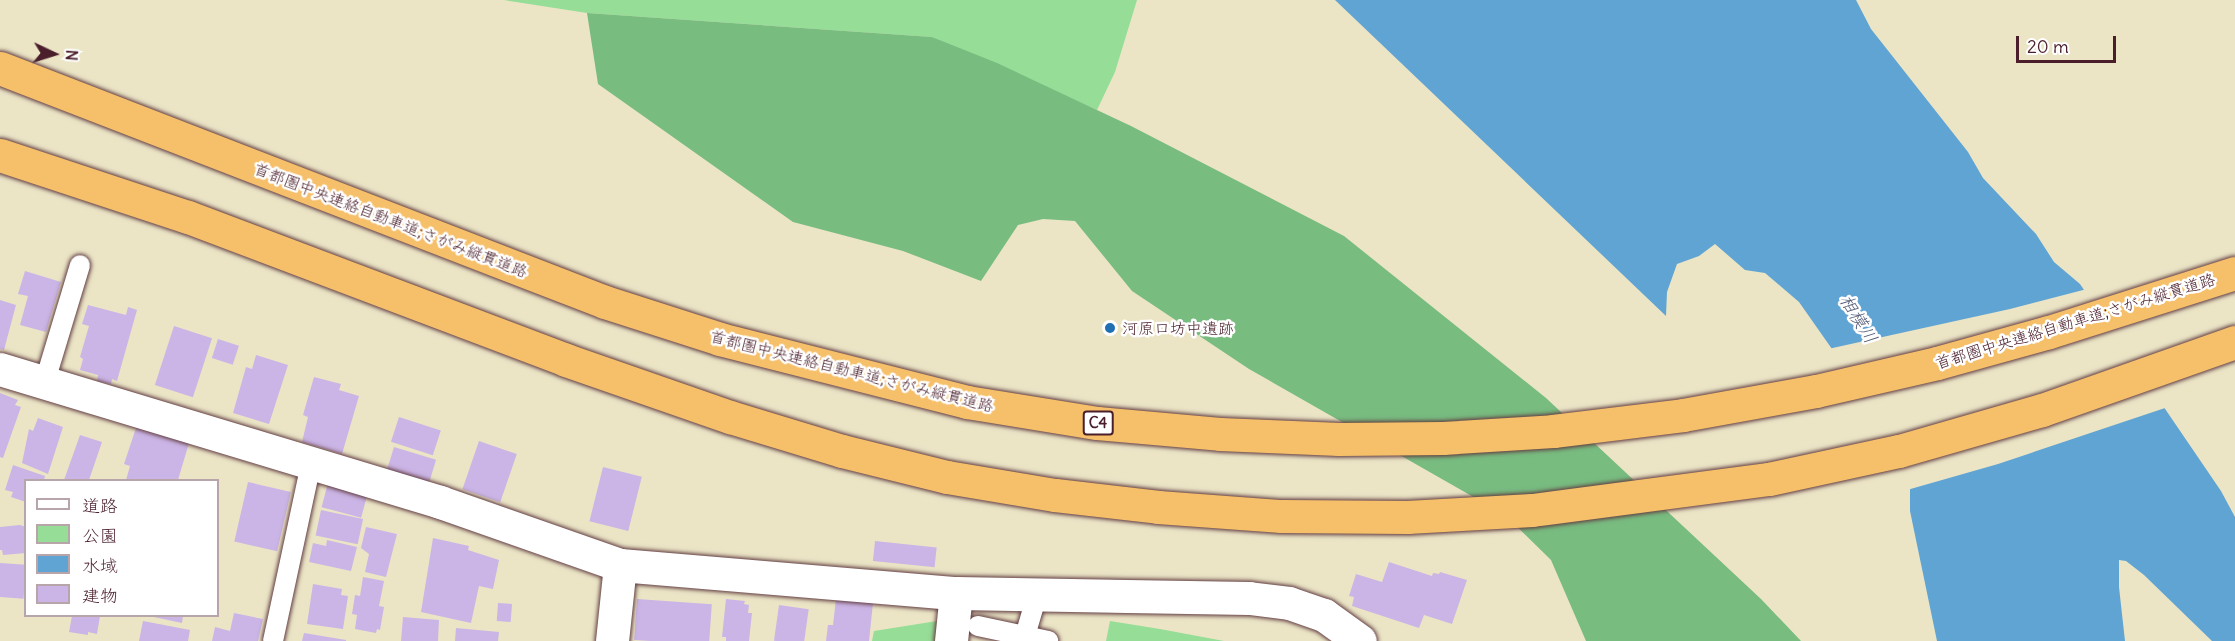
<!DOCTYPE html>
<meta charset="utf-8">
<style>
body{margin:0}
#map{position:relative;width:2235px;height:641px;overflow:hidden;background:#ebe5c6;font-family:Delius,"Klee One",sans-serif}
div>[style]{position:absolute}
[style*='--x']{left:calc(var(--x)*1px);top:calc(var(--y)*1px);width:calc(var(--w)*1px);rotate:calc(var(--a)*1deg)}
.green>*{inset:0;background:#96dd97}
.forest>*{inset:0;background:#78bc80}
.water>*{inset:0;background:#60a4d4}
.pier>*{inset:0;background:#ebe5c6}
.building>*{inset:0;background:#cbb5e6;transform-origin:0 0}
.roads{filter:drop-shadow(0 0 2px #623d42) drop-shadow(0 0 2px #623d42)}
.service>*{height:20px;margin:-10px;padding:0 10px;transform-origin:10px;border-radius:10px;background:#fff}
.minor>*{height:33px;margin:-16.5px;padding:0 16.5px;transform-origin:16.5px;border-radius:16.5px;background:#fff}
.motorway>*{height:33px;margin:-16.5px;padding:0 16.5px;transform-origin:16.5px;border-radius:16.5px;background:#f6c06b}
.dots>*{width:16px;height:16px;translate:-50% -50%;box-sizing:border-box;border:3px solid #fff;border-radius:50%}
span{translate:-50% -50%;white-space:nowrap;text-align:center;line-height:1.15;-webkit-text-stroke:5px #fff;paint-order:stroke}
.shield-label span{padding:2px 4px;background:#fff;border:2px solid;border-radius:4px;-webkit-text-stroke-width:0}
.shield-label{font-size:15px;color:#4a1f2b;font-weight:700}
.street-label{font-size:16px;color:#4a1f2b}
.poi-label{font-size:16px;color:#4a1f2b}
.left{translate:0 -50%;text-align:left}
.water-label{font-size:18px;color:#545b77;font-style:italic}
.legend{position:absolute;left:24px;top:479px;width:195px;height:138px;box-sizing:border-box;background:#fff;border:2px solid #b7a5aa;margin:0;padding:8px 10px;list-style:none;font-size:18px;color:#4a1f2b}
.legend li{display:flex;align-items:center;gap:12px;height:30px}
.legend b{width:30px;border:2px solid #b7a5aa}
.north{position:absolute;left:24px;top:24px;width:60px;height:60px;-webkit-text-stroke:4px #fff;paint-order:stroke;rotate:94deg;font-size:16px;font-weight:700;line-height:24px;text-align:center;color:#4a1f2b}
.north::after{content:'';display:block;margin:auto;width:21px;height:27px;background:#4a1f2b;clip-path:polygon(50% 0,100% 100%,50% 72%,0 100%)}
.scale{position:absolute;left:2016px;top:36px;width:100px;height:27px;box-sizing:border-box;border:3px solid #4a1f2b;border-top:0;padding-left:8px;font-size:18px;line-height:21px;white-space:nowrap;color:#4a1f2b;-webkit-text-stroke:4px #fff;paint-order:stroke}
</style>
<div id="map">
<div class="green">
<i style="clip-path:polygon(504px 0,1137px 0,1115px 72px,1097px 110px,932px 37px,587px 13px)"></i>
<i style="clip-path:polygon(937px 621px,937px 641px,872px 641px,874px 631px)"></i>
<i style="clip-path:polygon(1110px 621px,1160px 629px,1224px 641px,1106px 641px)"></i>
</div>
<div class="forest">
<i style="clip-path:polygon(587px 13px,932px 37px,997px 63px,1131px 126px,1344px 236px,1546px 398px,1761px 599px,1801px 641px,1586px 641px,1551px 560px,1505px 515px,1249px 369px,1132px 291px,1075px 221px,1043px 219px,1018px 225px,981px 281px,903px 251px,793px 222px,598px 84px)"></i>
</div>
<div class="water">
<i style="clip-path:polygon(1335px 0,1856px 0,1871px 29px,1968px 152px,1983px 178px,2036px 234px,2054px 262px,2080px 284px,2221px 491px,2235px 517px,2235px 641px,2212px 641px,2144px 575px,2126px 561px,2119px 560px,2119px 587px,2125px 641px,1937px 641px,1910px 511px,1910px 489px,1832px 349px,1799px 302px,1765px 273px,1745px 270px,1715px 244px,1699px 256px,1677px 264px,1667px 292px,1666px 316px)"></i>
</div>
<div class="pier">
<i style="clip-path:polygon(2087px 289px,2168px 407px,1998px 464px,1907px 490px,1828px 349px,2010px 309px)"></i>
</div>
<div class="building">
<i style="clip-path:polygon(25px 271px,61px 282px,46px 332px,20px 325px,28px 296px,18px 294px)"></i>
<i style="clip-path:polygon(0 300px,16px 305px,4px 350px,0 349px)"></i>
<i style="clip-path:polygon(88px 305px,126px 315px,128px 307px,137px 310px,117px 381px,112px 379px,111px 384px,97px 381px,98px 375px,80px 370px,83px 359px,80px 357px,89px 326px,82px 324px)"></i>
<i style="left:174px;top:326px;width:40px;height:62px;rotate:18deg"></i>
<i style="left:218px;top:339px;width:22px;height:20px;rotate:18deg"></i>
<i style="clip-path:polygon(256px 355px,288px 365px,269px 424px,233px 413px,246px 367px,252px 369px)"></i>
<i style="clip-path:polygon(314px 377px,341px 384px,339px 390px,359px 396px,342px 454px,302px 442px,308px 417px,303px 415px)"></i>
<i style="clip-path:polygon(0 393px,18px 400px,15px 405px,21px 407px,3px 458px,0 457px)"></i>
<i style="left:399px;top:417px;width:44px;height:26px;rotate:18deg"></i>
<i style="clip-path:polygon(38px 418px,63px 427px,48px 474px,22px 463px,29px 429px,33px 431px)"></i>
<i style="clip-path:polygon(136px 428px,189px 443px,178px 480px,126px 480px,130px 466px,124px 464px)"></i>
<i style="clip-path:polygon(80px 435px,102px 442px,89px 480px,64px 480px)"></i>
<i style="left:479px;top:441px;width:40px;height:51px;rotate:19deg"></i>
<i style="left:394px;top:447px;width:44px;height:24px;rotate:17deg"></i>
<i style="clip-path:polygon(13px 465px,45px 476px,44px 480px,26px 480px,26px 502px,11px 497px,13px 492px,5px 490px)"></i>
<i style="left:603px;top:467px;width:40px;height:56px;rotate:14deg"></i>
<i style="left:248px;top:482px;width:44px;height:61px;rotate:13deg"></i>
<i style="left:328px;top:483px;width:41px;height:25px;rotate:15deg"></i>
<i style="left:321px;top:510px;width:43px;height:26px;rotate:12deg"></i>
<i style="clip-path:polygon(20px 525px,26px 527px,26px 553px,3px 555px,2px 550px,0 550px,0 527px)"></i>
<i style="clip-path:polygon(366px 527px,397px 534px,386px 577px,365px 572px,369px 554px,361px 548px)"></i>
<i style="clip-path:polygon(433px 538px,469px 546px,468px 550px,499px 560px,493px 589px,479px 586px,471px 623px,421px 612px)"></i>
<i style="clip-path:polygon(327px 540px,357px 547px,351px 571px,309px 562px,313px 543px,326px 546px)"></i>
<i style="left:875px;top:541px;width:62px;height:20px;rotate:6deg"></i>
<i style="clip-path:polygon(1389px 562px,1432px 576px,1433px 573px,1439px 574px,1440px 572px,1467px 580px,1452px 624px,1424px 615px,1419px 628px,1352px 606px,1354px 597px,1349px 596px,1356px 574px,1382px 582px)"></i>
<i style="left:0;top:563px;width:26px;height:34px;rotate:4deg"></i>
<i style="clip-path:polygon(363px 577px,384px 581px,379px 606px,384px 607px,380px 630px,377px 629px,376px 633px,355px 629px,357px 615px,352px 614px,355px 595px,360px 596px)"></i>
<i style="clip-path:polygon(313px 584px,342px 589px,341px 595px,348px 596px,343px 629px,307px 624px)"></i>
<i style="left:637px;top:599px;width:75px;height:41px;rotate:4deg"></i>
<i style="clip-path:polygon(726px 599px,745px 601px,744px 604px,749px 605px,748px 613px,752px 613px,749px 641px,726px 641px,726px 637px,722px 637px)"></i>
<i style="clip-path:polygon(836px 599px,873px 603px,869px 641px,826px 641px,828px 625px,833px 625px)"></i>
<i style="left:498px;top:603px;width:14px;height:18px;rotate:4deg"></i>
<i style="left:779px;top:605px;width:30px;height:36px;rotate:8deg"></i>
<i style="clip-path:polygon(234px 613px,263px 619px,258px 641px,212px 641px,215px 627px,230px 631px)"></i>
<i style="clip-path:polygon(72px 616px,100px 616px,97px 634px,88px 632px,88px 635px,69px 632px)"></i>
<i style="clip-path:polygon(149px 616px,183px 616px,182px 623px)"></i>
<i style="clip-path:polygon(403px 617px,439px 620px,438px 641px,401px 641px)"></i>
<i style="clip-path:polygon(143px 621px,190px 630px,188px 641px,139px 641px)"></i>
<i style="clip-path:polygon(456px 628px,499px 632px,498px 641px,455px 641px)"></i>
<i style="clip-path:polygon(304px 633px,346px 640px,346px 641px,302px 641px)"></i>
</div>
<div class="roads">
<div class="service">
<i style="--x:45;--y:381;--w:121;--a:-73.2"></i>
<i style="--x:978;--y:626;--w:72;--a:12.1"></i>
<i style="--x:1025;--y:636;--w:43;--a:-73.7"></i>
<i style="--x:273;--y:641;--w:182;--a:-77.9"></i>
</div>
<div class="minor">
<i style="--x:0;--y:369;--w:460;--a:16.8"></i>
<i style="--x:440;--y:502;--w:191;--a:19.3"></i>
<i style="--x:620;--y:565;--w:337;--a:4.8"></i>
<i style="--x:956;--y:593;--w:293;--a:1"></i>
<i style="--x:1249;--y:598;--w:40;--a:7.1"></i>
<i style="--x:1289;--y:603;--w:37;--a:19"></i>
<i style="--x:1324;--y:615;--w:44;--a:35.8"></i>
<i style="--x:612;--y:641;--w:76;--a:-84"></i>
<i style="--x:951;--y:641;--w:48;--a:-84.1"></i>
</div>
<div class="motorway">
<i style="--x:0;--y:68;--w:649;--a:21.15"></i>
<i style="--x:605;--y:302;--w:121;--a:17.8"></i>
<i style="--x:720;--y:339;--w:255;--a:14.3"></i>
<i style="--x:967;--y:402;--w:132;--a:9.2"></i>
<i style="--x:1097;--y:423;--w:123;--a:5.1"></i>
<i style="--x:1220;--y:434;--w:119;--a:2.4"></i>
<i style="--x:1339;--y:439;--w:104;--a:-0.6"></i>
<i style="--x:1443;--y:438;--w:110;--a:-3.6"></i>
<i style="--x:1553;--y:431;--w:131;--a:-7"></i>
<i style="--x:1683;--y:415;--w:135;--a:-10.2"></i>
<i style="--x:1816;--y:391;--w:124;--a:-13"></i>
<i style="--x:1937;--y:363;--w:116;--a:-15.5"></i>
<i style="--x:2049;--y:332;--w:195;--a:-17.6"></i>
<i style="--x:0;--y:155;--w:198;--a:18.3"></i>
<i style="--x:188;--y:217;--w:404;--a:20.7"></i>
<i style="--x:566;--y:360;--w:174;--a:19.2"></i>
<i style="--x:730;--y:417;--w:117;--a:16.9"></i>
<i style="--x:842;--y:451;--w:108;--a:13.9"></i>
<i style="--x:947;--y:477;--w:109;--a:9.5"></i>
<i style="--x:1055;--y:495;--w:104;--a:6.6"></i>
<i style="--x:1158;--y:507;--w:124;--a:4.2"></i>
<i style="--x:1282;--y:516;--w:125;--a:0.5"></i>
<i style="--x:1407;--y:517;--w:125;--a:-3.2"></i>
<i style="--x:1532;--y:510;--w:239;--a:-7.5"></i>
<i style="--x:1769;--y:479;--w:133;--a:-12.2"></i>
<i style="--x:1899;--y:451;--w:149;--a:-16"></i>
<i style="--x:2042;--y:410;--w:205;--a:-19.4"></i>
</div>
</div>
<div class="dots">
<i style="left:1110px;top:328px;background:#1f6fb2"></i>
</div>
<div class="shield-label">
<span style="left:1098px;top:423px">C4</span>
</div>
<div class="street-label">
<span style="left:391px;top:220px;rotate:21deg">首都圏中央連絡自動車道;さがみ縦貫道路</span>
<span style="left:2075px;top:321px;rotate:-17deg">首都圏中央連絡自動車道;さがみ縦貫道路</span>
<span style="left:852px;top:371px;rotate:14deg">首都圏中央連絡自動車道;さがみ縦貫道路</span>
</div>
<div class="poi-label">
<span class="left" style="left:1122px;top:328px">河原口坊中遺跡</span>
</div>
<div class="water-label">
<span style="left:1858px;top:319px;rotate:58deg">相模川</span>
</div>
<ul class="legend">
<li><b style="height:8px;background:#fff"></b>道路</li>
<li><b style="height:16px;background:#96dd97"></b>公園</li>
<li><b style="height:16px;background:#60a4d4"></b>水域</li>
<li><b style="height:16px;background:#cbb5e6"></b>建物</li>
</ul>
<div class="north">N</div>
<div class="scale">20 m</div>
</div>
